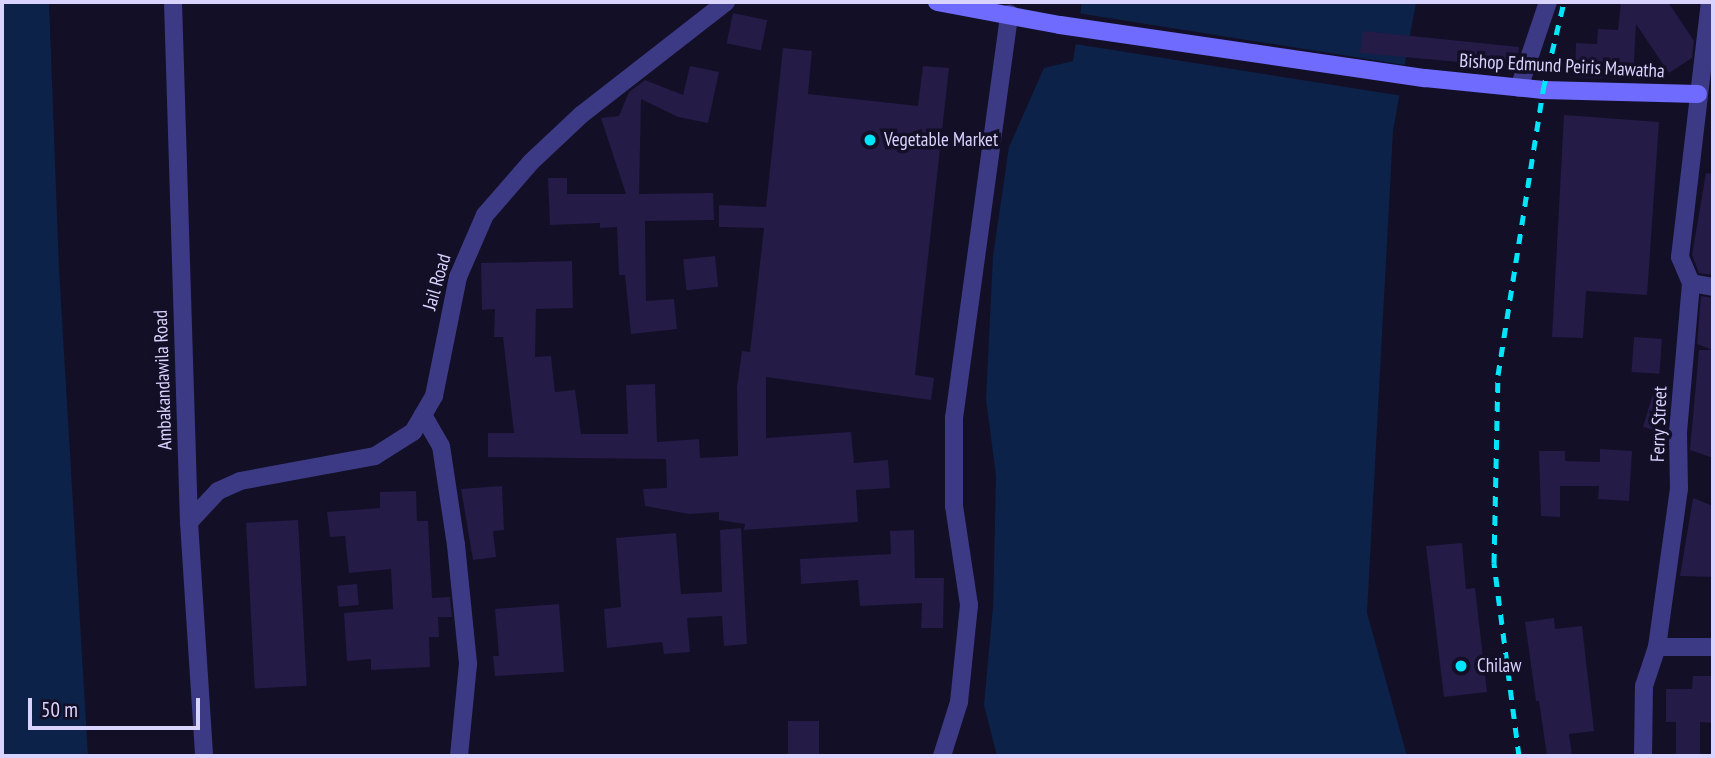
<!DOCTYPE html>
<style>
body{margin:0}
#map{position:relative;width:1715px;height:758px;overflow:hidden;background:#130f26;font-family:"PT Sans Narrow",sans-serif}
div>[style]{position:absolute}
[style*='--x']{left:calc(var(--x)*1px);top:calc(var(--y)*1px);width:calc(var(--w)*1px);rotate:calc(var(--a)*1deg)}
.water>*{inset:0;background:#0c2248}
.pier>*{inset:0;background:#130f26;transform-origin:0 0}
.building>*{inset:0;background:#241b47;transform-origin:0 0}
.street>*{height:18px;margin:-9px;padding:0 9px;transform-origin:9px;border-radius:9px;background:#3d3a85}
.secondary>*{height:18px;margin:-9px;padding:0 9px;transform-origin:9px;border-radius:9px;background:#6f6bff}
.rail>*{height:5px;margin-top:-2.5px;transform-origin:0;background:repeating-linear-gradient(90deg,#00e5ff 0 10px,transparent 0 19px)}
.dots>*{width:19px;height:19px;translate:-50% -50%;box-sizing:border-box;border:4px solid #130f26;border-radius:50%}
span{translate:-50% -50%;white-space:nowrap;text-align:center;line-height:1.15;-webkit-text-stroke:7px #130f26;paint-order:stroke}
.street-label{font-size:19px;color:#d9d4ff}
.poi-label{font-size:19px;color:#d9d4ff}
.left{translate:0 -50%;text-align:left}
.frame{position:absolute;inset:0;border:4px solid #d9d4ff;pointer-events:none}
.scale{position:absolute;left:28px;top:698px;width:172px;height:32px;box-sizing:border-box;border:4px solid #d9d4ff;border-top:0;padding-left:9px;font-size:21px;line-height:24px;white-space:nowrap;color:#d9d4ff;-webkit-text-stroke:5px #130f26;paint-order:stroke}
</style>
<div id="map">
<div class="water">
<i style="clip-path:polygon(2px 2px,49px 2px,59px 269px,88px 756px,2px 756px)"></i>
<i style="clip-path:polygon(1082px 2px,1416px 2px,1393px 131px,1367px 613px,1407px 756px,997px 756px,984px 705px,993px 607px,996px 476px,986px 399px,993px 256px,1009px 147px,1044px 68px,1073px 61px)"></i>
</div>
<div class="pier">
<i style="left:1077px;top:13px;width:335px;height:31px;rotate:9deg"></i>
</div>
<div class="building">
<i style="clip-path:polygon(1621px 2px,1668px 2px,1694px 41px,1692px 58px,1669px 73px,1636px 24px,1633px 79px,1575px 77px,1576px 43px,1597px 44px,1598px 29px,1618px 30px)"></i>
<i style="left:733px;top:13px;width:35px;height:31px;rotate:12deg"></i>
<i style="clip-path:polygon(1363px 31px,1519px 47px,1518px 55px,1514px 67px,1360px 53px)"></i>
<i style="clip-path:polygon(783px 48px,812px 51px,808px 94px,918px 106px,923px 66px,949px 68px,915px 375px,934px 378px,931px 400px,766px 377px,766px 438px,851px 432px,854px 463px,888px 460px,890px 488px,856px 490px,858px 522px,744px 530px,745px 524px,719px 520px,719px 512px,689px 514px,645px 506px,643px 489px,667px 488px,666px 459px,488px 457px,488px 433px,514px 433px,503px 337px,494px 337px,495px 309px,482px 310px,481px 263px,572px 261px,573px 308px,536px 309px,535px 357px,551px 356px,555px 392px,575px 390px,581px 434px,628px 434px,626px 385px,655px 384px,657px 442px,699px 439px,700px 458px,738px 456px,737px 387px,742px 351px,750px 352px,764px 228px,719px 227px,719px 205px,766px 207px)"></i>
<i style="clip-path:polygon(690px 66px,719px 72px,708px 123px,678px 117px,641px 99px,639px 194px,713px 193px,714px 220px,645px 221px,646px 301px,674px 299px,677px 329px,631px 334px,625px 275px,619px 275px,617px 227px,600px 228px,600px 223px,550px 225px,548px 178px,567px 178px,567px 194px,626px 194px,601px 118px,619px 116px,629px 92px,645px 80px,683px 95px)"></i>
<i style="clip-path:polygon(1564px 115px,1659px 122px,1647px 295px,1586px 291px,1583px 338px,1552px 337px)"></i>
<i style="clip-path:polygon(1706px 173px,1713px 174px,1713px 275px,1699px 273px,1692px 255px)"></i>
<i style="left:715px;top:256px;width:31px;height:32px;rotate:84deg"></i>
<i style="clip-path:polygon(1701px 296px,1713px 298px,1713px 350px,1697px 344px)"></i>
<i style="left:1634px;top:337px;width:28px;height:35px;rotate:4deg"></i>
<i style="clip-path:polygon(1699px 350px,1713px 350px,1713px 458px,1690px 450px)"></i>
<i style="clip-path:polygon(1653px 394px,1670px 398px,1667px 433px,1643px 427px)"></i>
<i style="clip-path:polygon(1600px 449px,1632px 451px,1629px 501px,1598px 499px,1599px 486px,1560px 486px,1560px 517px,1541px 516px,1539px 451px,1565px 451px,1565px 461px,1600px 462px)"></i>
<i style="clip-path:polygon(502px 486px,504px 530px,493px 531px,496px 557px,473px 560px,461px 489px)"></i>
<i style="clip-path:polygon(416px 491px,417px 521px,428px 521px,432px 598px,450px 597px,452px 617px,438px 617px,439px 637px,429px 637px,430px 667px,371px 670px,371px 659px,347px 661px,344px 613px,393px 609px,391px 569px,349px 573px,345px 536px,330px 537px,327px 512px,380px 508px,380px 492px)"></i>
<i style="clip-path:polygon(1693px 498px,1713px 506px,1713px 577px,1680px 576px)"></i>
<i style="left:298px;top:520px;width:166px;height:52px;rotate:87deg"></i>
<i style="clip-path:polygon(741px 528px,747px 644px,724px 646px,722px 616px,687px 618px,690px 652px,664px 654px,662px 642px,607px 648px,604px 609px,621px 607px,616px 538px,676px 533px,681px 594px,722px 592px,720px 530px)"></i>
<i style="clip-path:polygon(914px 530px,915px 578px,944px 578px,943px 628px,921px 628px,922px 603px,860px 606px,858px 580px,801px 584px,800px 559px,891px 554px,890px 531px)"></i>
<i style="clip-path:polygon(1462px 543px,1466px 589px,1475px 588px,1487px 692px,1444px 697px,1426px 546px)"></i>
<i style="left:357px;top:584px;width:21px;height:20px;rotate:85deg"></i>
<i style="clip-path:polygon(559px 604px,564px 672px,495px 676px,493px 656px,499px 656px,495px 609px)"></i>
<i style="clip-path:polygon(1554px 618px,1555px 629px,1582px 626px,1594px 731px,1569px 734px,1572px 756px,1547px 756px,1539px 701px,1536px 701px,1525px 622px)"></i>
<i style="clip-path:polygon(1693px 676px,1713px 676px,1713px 723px,1700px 722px,1700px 756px,1676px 756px,1676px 722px,1666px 722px,1666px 689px,1692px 689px)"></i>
<i style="left:788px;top:721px;width:31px;height:35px"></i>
</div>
<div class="street">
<i style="--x:173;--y:2;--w:520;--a:88.24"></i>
<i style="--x:189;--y:522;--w:234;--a:86.3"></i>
<i style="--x:1519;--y:88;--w:91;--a:-71.4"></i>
<i style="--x:1691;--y:283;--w:22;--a:10"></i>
<i style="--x:423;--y:415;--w:36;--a:60"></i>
<i style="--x:441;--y:446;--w:100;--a:81.4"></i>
<i style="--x:456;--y:545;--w:120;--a:84.2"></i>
<i style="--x:468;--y:664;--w:92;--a:95.6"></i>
<i style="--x:189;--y:522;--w:42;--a:-46.9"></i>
<i style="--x:218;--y:491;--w:24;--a:-24"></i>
<i style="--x:240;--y:481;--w:137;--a:-10.5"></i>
<i style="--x:375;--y:456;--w:45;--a:-32.3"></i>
<i style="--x:413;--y:432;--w:42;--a:-59.7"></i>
<i style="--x:434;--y:396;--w:121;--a:-78.6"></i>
<i style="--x:458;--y:277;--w:68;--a:-66.5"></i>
<i style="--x:485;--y:215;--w:70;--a:-49"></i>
<i style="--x:531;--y:162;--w:69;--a:-43.2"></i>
<i style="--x:581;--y:115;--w:184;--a:-37.9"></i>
<i style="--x:1657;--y:647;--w:56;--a:0"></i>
<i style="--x:942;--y:756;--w:57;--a:-72.5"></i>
<i style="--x:959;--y:702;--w:98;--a:-84.1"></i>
<i style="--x:969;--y:605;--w:100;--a:-98.6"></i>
<i style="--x:954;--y:506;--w:88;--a:-90"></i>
<i style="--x:954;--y:418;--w:408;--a:-82.2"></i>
<i style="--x:1643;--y:756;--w:70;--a:-89.2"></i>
<i style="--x:1644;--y:686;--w:41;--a:-71.6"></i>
<i style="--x:1657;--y:647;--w:160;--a:-82.1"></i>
<i style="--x:1679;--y:489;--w:57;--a:-91"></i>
<i style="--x:1678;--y:432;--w:150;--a:-85"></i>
<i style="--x:1691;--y:283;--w:28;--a:-113"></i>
<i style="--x:1680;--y:257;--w:257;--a:-83.3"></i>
</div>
<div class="secondary">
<i style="--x:937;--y:2;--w:125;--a:10.6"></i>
<i style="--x:1060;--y:25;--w:369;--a:8.3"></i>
<i style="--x:1425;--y:78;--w:119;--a:5.8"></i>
<i style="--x:1543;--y:90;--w:155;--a:1.5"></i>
</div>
<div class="rail">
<i style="--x:1519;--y:756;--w:195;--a:-97.4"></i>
<i style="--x:1494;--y:563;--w:188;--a:-88.8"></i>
<i style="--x:1498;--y:375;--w:289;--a:-81"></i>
<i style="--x:1543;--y:90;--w:90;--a:-76.6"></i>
</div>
<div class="dots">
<i style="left:870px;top:140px;background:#00e5ff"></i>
<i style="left:1461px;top:666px;background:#00e5ff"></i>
</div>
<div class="street-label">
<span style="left:1562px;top:66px;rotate:3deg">Bishop Edmund Peiris Mawatha</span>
<span style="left:437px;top:282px;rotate:-74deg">Jail Road</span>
<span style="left:163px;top:380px;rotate:-92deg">Ambakandawila Road</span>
<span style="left:1659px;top:424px;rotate:-88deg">Ferry Street</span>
</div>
<div class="poi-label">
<span class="left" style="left:884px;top:140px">Vegetable Market</span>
<span class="left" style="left:1477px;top:666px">Chilaw</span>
</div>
<div class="frame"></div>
<div class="scale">50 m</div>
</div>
